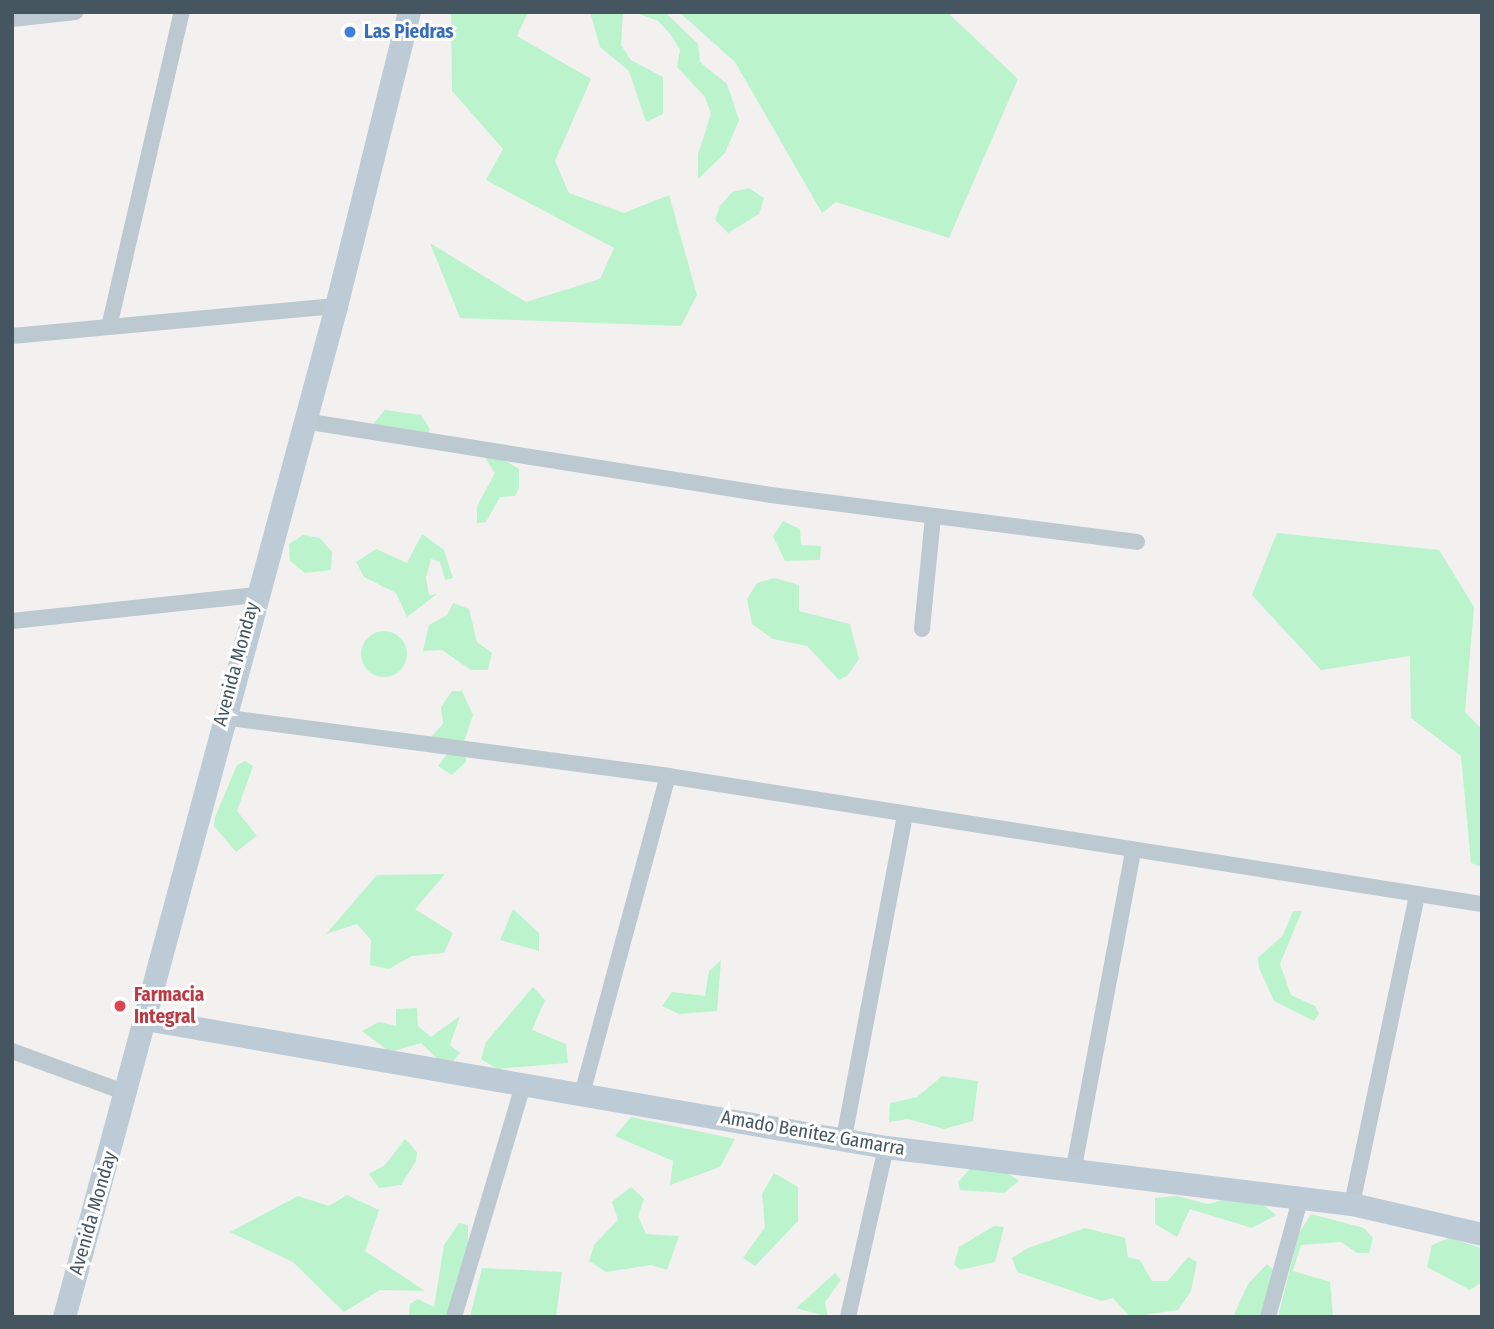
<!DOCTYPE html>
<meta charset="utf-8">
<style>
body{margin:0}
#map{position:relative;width:1494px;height:1329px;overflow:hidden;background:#f3f0f0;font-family:"Fira Sans Condensed",sans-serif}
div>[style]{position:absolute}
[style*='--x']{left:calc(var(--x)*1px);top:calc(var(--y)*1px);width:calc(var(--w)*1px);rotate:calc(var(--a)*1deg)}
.green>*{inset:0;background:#bbf4cc}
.round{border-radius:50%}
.street>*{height:16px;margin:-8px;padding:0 8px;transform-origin:8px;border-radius:8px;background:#bdc9d1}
.secondary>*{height:23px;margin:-11.5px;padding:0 11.5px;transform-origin:11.5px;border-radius:11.5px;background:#bccbd6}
.dots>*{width:19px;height:19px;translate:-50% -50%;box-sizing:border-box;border:4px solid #fff;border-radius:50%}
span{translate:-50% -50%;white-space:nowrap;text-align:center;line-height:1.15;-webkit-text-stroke:6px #fff;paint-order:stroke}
.shop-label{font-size:19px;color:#366cbe;font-weight:700}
.left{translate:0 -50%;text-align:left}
.street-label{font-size:19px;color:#465660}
.health-label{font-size:19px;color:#be3a42;font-weight:700}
.frame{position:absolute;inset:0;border:14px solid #465660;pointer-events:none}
</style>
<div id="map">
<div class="green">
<i style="clip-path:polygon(451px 12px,528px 12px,517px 36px,591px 79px,555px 161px,569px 193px,624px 213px,669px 195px,697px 295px,681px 326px,460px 318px,430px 243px,526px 302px,600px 279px,614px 248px,486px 180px,503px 149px,452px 91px)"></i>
<i style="clip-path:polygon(590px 12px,623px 12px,621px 45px,631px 60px,663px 77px,663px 114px,646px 122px,629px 71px,600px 47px)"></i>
<i style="clip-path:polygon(634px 12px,665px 12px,698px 44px,700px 62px,727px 84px,739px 120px,725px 153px,698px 179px,698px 154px,711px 114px,705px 97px,677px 67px,680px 50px,671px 35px,658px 21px)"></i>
<i style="clip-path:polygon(947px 12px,1018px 79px,949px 238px,836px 202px,822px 213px,735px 62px,680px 13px)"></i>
<i style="clip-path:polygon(749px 188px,764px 198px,759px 214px,728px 233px,715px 220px,720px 206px,732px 192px)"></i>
<i style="clip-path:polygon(385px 410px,421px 415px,430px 429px,427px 437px,383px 439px,373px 424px)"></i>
<i style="clip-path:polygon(491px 452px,519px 469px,519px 488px,515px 496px,500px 497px,486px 522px,477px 523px,477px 506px,495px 473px,486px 459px)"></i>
<i style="clip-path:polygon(783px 521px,800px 529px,801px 545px,821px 546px,820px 560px,785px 561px,773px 536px)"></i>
<i style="clip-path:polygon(1277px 533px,1439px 550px,1474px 607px,1465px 712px,1482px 729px,1482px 867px,1471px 863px,1461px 756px,1411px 718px,1410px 656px,1321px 670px,1252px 595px)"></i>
<i style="clip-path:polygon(422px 534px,444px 550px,453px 578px,445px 580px,440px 562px,431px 559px,426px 578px,429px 595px,437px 594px,407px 617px,396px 593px,364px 577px,356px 562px,376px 549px,407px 563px)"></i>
<i style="clip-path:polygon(303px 535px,320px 538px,332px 552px,331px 570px,305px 573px,290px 561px,289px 544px)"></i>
<i style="clip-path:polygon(774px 578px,799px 585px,799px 611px,850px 624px,859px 659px,847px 676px,839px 680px,807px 646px,773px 639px,752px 624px,747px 599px,757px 583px)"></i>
<i style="clip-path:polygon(453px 603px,469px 609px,477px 642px,492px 653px,488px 670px,471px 670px,442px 650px,423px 651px,429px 625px,447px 615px)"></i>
<i class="round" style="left:361px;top:631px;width:46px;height:46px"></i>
<i style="clip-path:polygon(452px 691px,462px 691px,473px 715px,464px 742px,466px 762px,452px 775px,438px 766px,448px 753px,432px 736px,443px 724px,441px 707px)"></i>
<i style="clip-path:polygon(245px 761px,253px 766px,237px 811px,257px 836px,236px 852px,214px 826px,215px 817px,237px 765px)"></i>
<i style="clip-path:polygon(445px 874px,415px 909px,453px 933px,444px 953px,412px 956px,389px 969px,370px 965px,371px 940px,357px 924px,326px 934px,377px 875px)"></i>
<i style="clip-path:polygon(513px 909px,539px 933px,539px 951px,500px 940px)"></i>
<i style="clip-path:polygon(1293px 911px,1302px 911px,1280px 964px,1291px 995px,1315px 1006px,1319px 1014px,1314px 1021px,1274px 1001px,1259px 968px,1258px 958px,1283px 935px)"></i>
<i style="clip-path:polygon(721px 960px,717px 1011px,679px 1014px,662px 1006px,672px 992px,705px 996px,709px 971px)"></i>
<i style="clip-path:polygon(533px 987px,545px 1000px,532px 1030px,566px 1044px,568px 1063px,497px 1069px,481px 1059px,486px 1042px)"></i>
<i style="clip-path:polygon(417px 1008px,418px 1026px,431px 1037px,460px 1016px,450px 1045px,460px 1053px,447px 1068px,421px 1043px,390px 1052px,362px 1031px,379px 1022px,396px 1026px,396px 1009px)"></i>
<i style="clip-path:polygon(942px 1076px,978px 1081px,973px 1121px,944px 1129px,908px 1119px,889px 1122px,890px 1103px,917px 1097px)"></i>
<i style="clip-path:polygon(631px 1117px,735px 1139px,720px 1167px,670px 1185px,673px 1161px,615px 1136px)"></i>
<i style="clip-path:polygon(405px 1139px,417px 1152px,416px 1161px,401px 1185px,379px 1188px,369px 1174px,385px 1165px)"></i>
<i style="clip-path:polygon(970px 1169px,1004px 1171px,1019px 1181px,1004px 1193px,960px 1190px,958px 1182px)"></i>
<i style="clip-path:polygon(774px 1173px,798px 1187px,798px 1221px,755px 1266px,743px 1258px,765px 1227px,762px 1194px)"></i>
<i style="clip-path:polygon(631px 1187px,644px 1199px,638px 1216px,646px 1234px,679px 1236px,667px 1270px,651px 1265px,606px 1272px,589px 1261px,594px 1245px,618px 1220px,612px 1202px)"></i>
<i style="clip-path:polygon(347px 1195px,379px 1210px,365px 1251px,425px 1291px,380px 1290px,344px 1312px,293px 1262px,230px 1232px,298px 1196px,329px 1206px)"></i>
<i style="clip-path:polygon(1177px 1196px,1208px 1204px,1233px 1197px,1259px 1201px,1276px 1215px,1252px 1228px,1190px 1209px,1177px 1237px,1155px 1224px,1155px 1198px)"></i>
<i style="clip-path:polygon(1311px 1214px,1364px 1228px,1373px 1238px,1369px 1253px,1357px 1253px,1341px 1242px,1301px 1245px,1293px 1271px,1330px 1282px,1333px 1316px,1278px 1317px,1299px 1233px)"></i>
<i style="clip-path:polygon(459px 1223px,468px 1225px,468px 1252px,450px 1317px,409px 1317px,410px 1304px,418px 1299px,434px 1307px,444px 1245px)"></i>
<i style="clip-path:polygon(994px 1226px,1004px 1227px,995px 1262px,960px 1270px,954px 1264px,959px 1247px)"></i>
<i style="clip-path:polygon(1085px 1228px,1125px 1238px,1128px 1257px,1140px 1260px,1152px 1281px,1168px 1281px,1188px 1257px,1197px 1262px,1191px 1291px,1178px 1310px,1130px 1317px,1113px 1298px,1102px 1301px,1017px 1272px,1012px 1258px,1028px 1248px)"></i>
<i style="clip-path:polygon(1449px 1238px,1482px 1248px,1482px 1282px,1470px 1290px,1427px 1267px,1432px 1245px)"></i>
<i style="clip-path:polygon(1267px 1264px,1274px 1270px,1260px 1317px,1233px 1317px,1248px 1284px)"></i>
<i style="clip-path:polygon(482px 1268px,562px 1272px,556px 1317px,470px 1317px)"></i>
<i style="clip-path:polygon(835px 1273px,841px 1280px,825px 1302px,828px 1317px,796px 1308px)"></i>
</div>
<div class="street">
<i style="--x:12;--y:19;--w:64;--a:-6.2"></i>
<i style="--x:109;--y:327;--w:323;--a:-77"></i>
<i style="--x:12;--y:336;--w:325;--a:-5.3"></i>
<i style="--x:304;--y:421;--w:473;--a:9"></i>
<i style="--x:771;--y:495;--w:369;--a:7.3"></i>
<i style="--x:12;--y:621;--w:243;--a:-6.1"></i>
<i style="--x:922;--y:629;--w:113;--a:-84.4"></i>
<i style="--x:222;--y:717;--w:450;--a:7.5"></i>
<i style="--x:668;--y:776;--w:824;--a:8.94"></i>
<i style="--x:12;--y:1051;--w:122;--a:20.1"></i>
<i style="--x:582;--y:1094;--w:329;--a:-74.9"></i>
<i style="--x:844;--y:1138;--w:329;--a:-79.3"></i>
<i style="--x:1074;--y:1167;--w:321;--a:-79.4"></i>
<i style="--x:1352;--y:1204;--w:315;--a:-78.1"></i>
<i style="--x:454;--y:1317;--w:242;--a:-73.4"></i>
<i style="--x:848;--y:1317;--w:174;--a:-77.4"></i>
<i style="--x:1268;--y:1317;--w:125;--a:-74.7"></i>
</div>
<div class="secondary">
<i style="--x:145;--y:1019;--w:752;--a:9.8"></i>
<i style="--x:886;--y:1147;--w:469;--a:7"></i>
<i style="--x:1352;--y:1204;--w:133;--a:13"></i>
<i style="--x:64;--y:1317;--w:1047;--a:-74.94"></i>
<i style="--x:336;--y:306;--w:303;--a:-76.1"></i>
</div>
<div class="dots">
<i style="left:350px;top:32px;background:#3f7fe0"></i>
<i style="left:120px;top:1006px;background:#e0444e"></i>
</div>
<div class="shop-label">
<span class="left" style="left:364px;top:32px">Las Piedras</span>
</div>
<div class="street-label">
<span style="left:236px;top:664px;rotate:-75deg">Avenida Monday</span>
<span style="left:813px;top:1133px;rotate:10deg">Amado Benítez Gamarra</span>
<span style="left:93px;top:1213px;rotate:-74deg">Avenida Monday</span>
</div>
<div class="health-label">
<span class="left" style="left:134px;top:1006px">Farmacia<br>Integral</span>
</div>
<div class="frame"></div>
</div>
